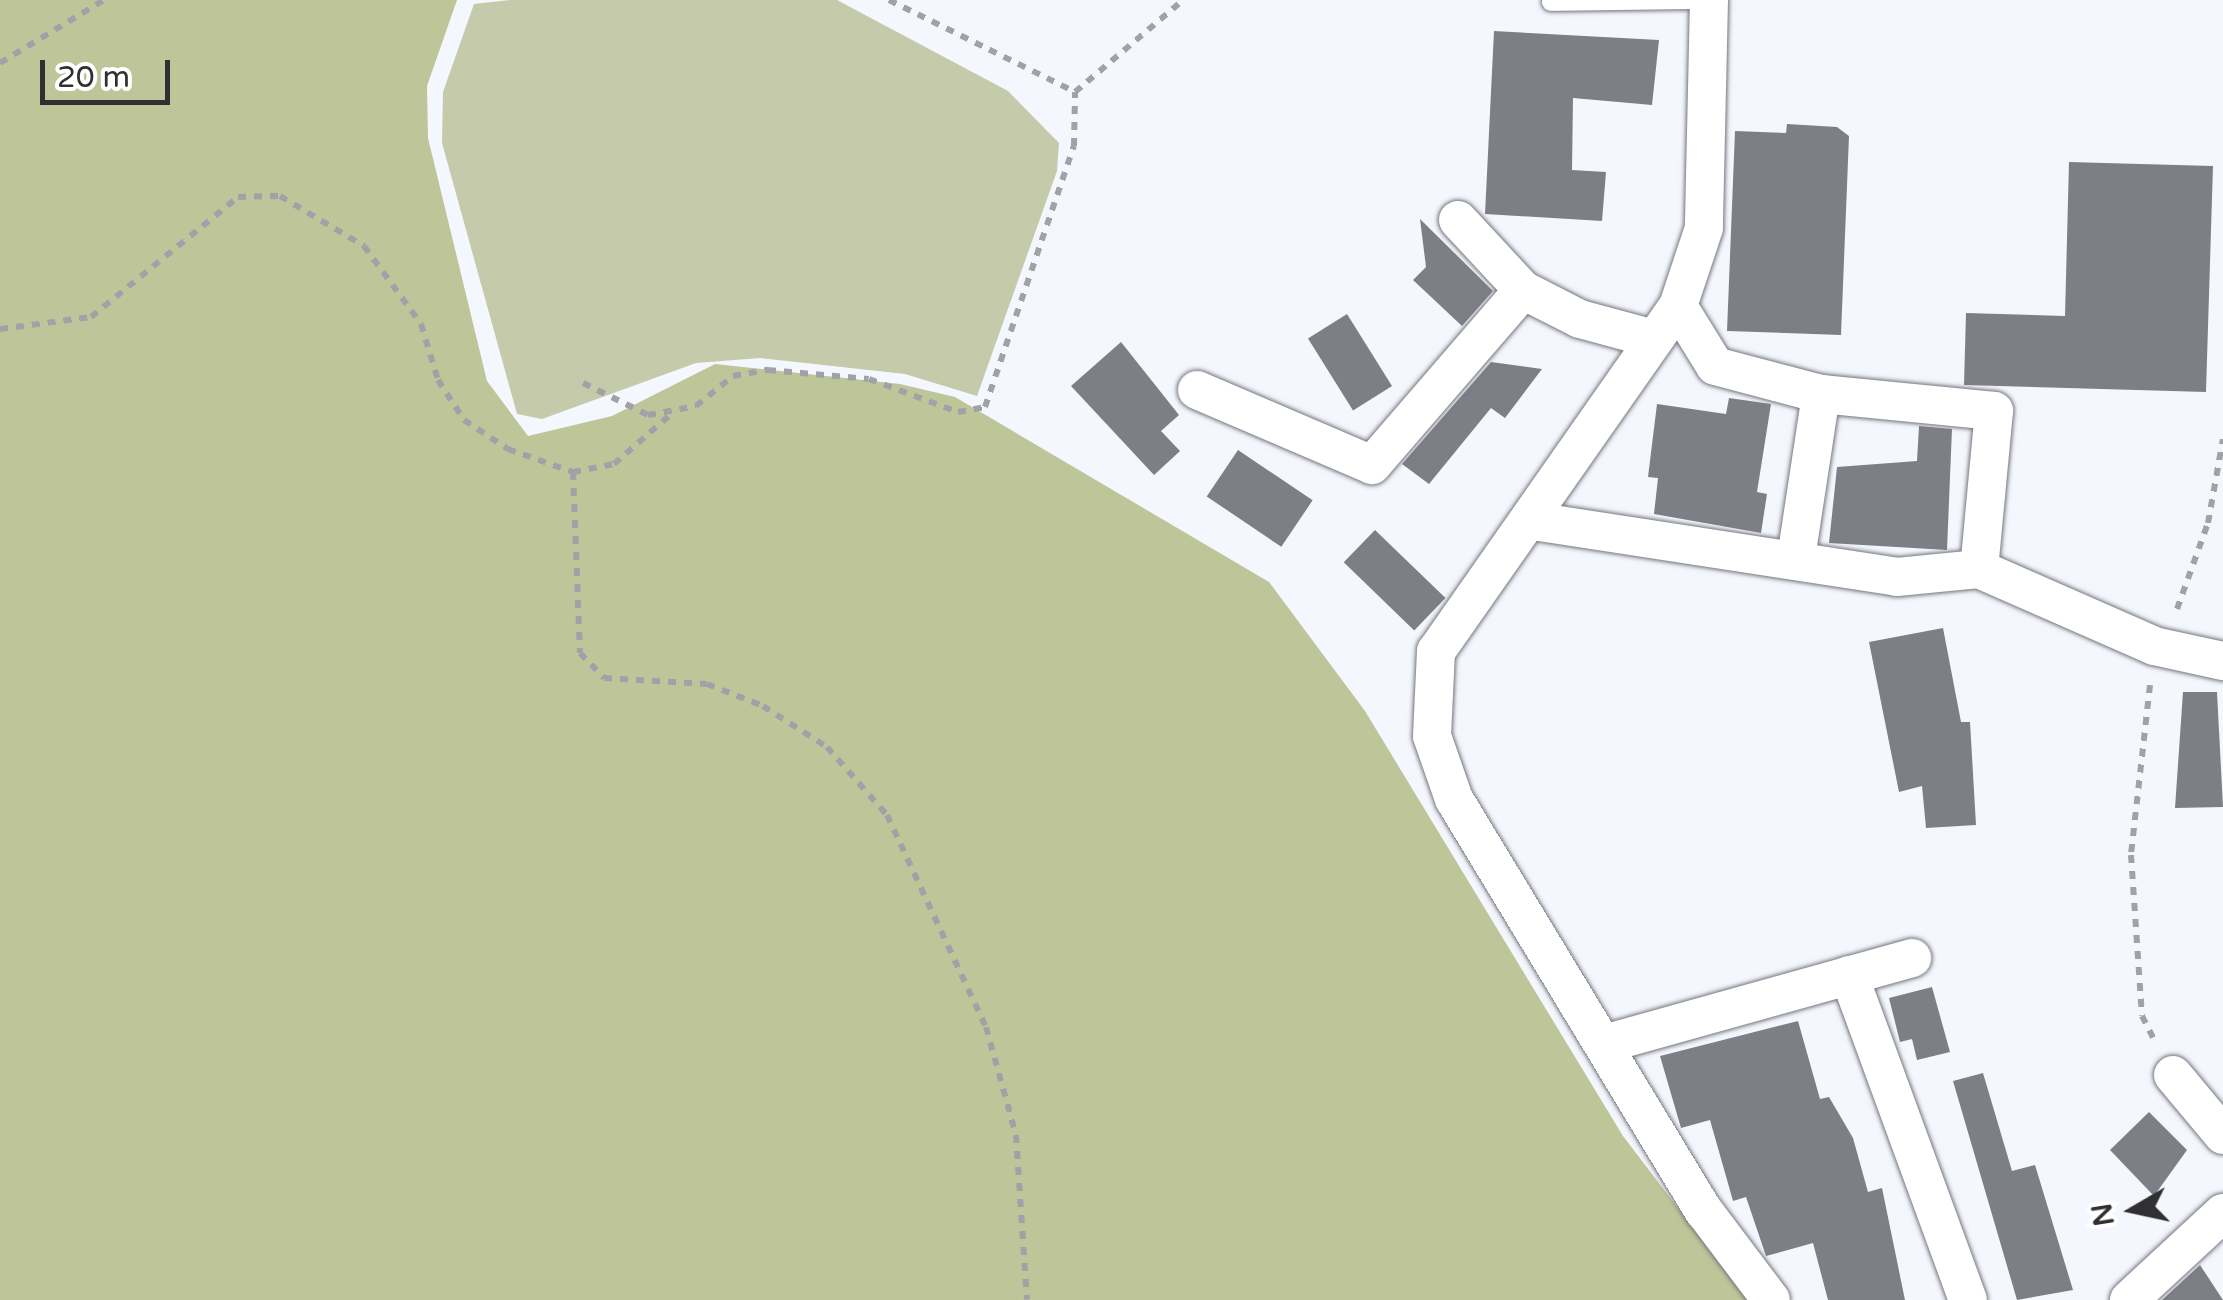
<!DOCTYPE html>
<style>
body{margin:0}
#map{position:relative;width:2223px;height:1300px;overflow:hidden;background:#f5f7fe;font-family:"Varela Round",sans-serif}
div>[style]{position:absolute}
[style*='--x']{left:calc(var(--x)*1px);top:calc(var(--y)*1px);width:calc(var(--w)*1px);rotate:calc(var(--a)*1deg)}
.green>*{inset:0;background:#c4caaa}
.forest>*{inset:0;background:#bec699}
.building>*{inset:0;background:#7d7f86;transform-origin:0 0}
.path>*{height:6px;margin-top:-3px;transform-origin:0;background:repeating-linear-gradient(90deg,#a1a2a7 0 8px,transparent 0 16px)}
.roads{filter:drop-shadow(0 0 2px #75767e) drop-shadow(0 0 2px #75767e)}
.service>*{height:18px;margin:-9px;padding:0 9px;transform-origin:9px;border-radius:9px;background:#fff}
.minor>*{height:38px;margin:-19px;padding:0 19px;transform-origin:19px;border-radius:19px;background:#fff}
span{translate:-50% -50%;white-space:nowrap;text-align:center;line-height:1.15;-webkit-text-stroke:9px #fff;paint-order:stroke}
.north{position:absolute;left:2083px;top:1160px;width:100px;height:100px;-webkit-text-stroke:8px #fff;paint-order:stroke;rotate:261deg;font-size:28px;font-weight:700;line-height:40px;text-align:center;color:#303033}
.north::after{content:'';display:block;margin:auto;width:35px;height:45px;background:#303033;clip-path:polygon(50% 0,100% 100%,50% 72%,0 100%)}
.scale{position:absolute;left:40px;top:60px;width:130px;height:45px;box-sizing:border-box;border:5px solid #303033;border-top:0;padding-left:12px;font-size:30px;line-height:35px;white-space:nowrap;color:#303033;-webkit-text-stroke:8px #fff;paint-order:stroke}
</style>
<div id="map">
<div class="green">
<i style="clip-path:polygon(510px 0,837px 0,1008px 91px,1059px 143px,1057px 171px,977px 396px,905px 374px,760px 358px,696px 363px,542px 419px,517px 414px,442px 143px,443px 92px,474px 4px)"></i>
</div>
<div class="forest">
<i style="clip-path:polygon(0 0,457px 0,427px 86px,428px 138px,487px 381px,528px 436px,612px 416px,715px 364px,900px 384px,955px 397px,1269px 582px,1365px 711px,1623px 1136px,1748px 1300px,0 1300px)"></i>
</div>
<div class="building">
<i style="clip-path:polygon(1494px 31px,1659px 40px,1652px 105px,1573px 98px,1572px 170px,1606px 172px,1602px 221px,1485px 214px)"></i>
<i style="clip-path:polygon(1787px 124px,1837px 127px,1849px 136px,1841px 335px,1727px 331px,1735px 131px,1786px 133px)"></i>
<i style="clip-path:polygon(2069px 162px,2213px 166px,2206px 392px,1964px 385px,1966px 313px,2065px 316px)"></i>
<i style="clip-path:polygon(1420px 219px,1493px 291px,1462px 326px,1413px 280px,1426px 267px)"></i>
<i style="left:1347px;top:314px;width:85px;height:46px;rotate:58deg"></i>
<i style="clip-path:polygon(1121px 342px,1179px 415px,1161px 431px,1180px 451px,1154px 475px,1071px 386px)"></i>
<i style="clip-path:polygon(1491px 362px,1542px 369px,1505px 418px,1491px 408px,1429px 484px,1402px 464px)"></i>
<i style="clip-path:polygon(1729px 398px,1771px 404px,1757px 492px,1767px 494px,1761px 533px,1654px 514px,1658px 478px,1648px 477px,1657px 404px,1726px 414px)"></i>
<i style="clip-path:polygon(1919px 426px,1952px 429px,1947px 550px,1829px 543px,1837px 467px,1917px 461px)"></i>
<i style="left:1238px;top:450px;width:90px;height:56px;rotate:34deg"></i>
<i style="left:1375px;top:530px;width:98px;height:45px;rotate:44deg"></i>
<i style="clip-path:polygon(1943px 628px,1961px 722px,1970px 722px,1976px 825px,1926px 828px,1922px 786px,1899px 792px,1869px 642px)"></i>
<i style="clip-path:polygon(2183px 692px,2217px 692px,2223px 807px,2175px 808px)"></i>
<i style="clip-path:polygon(1932px 987px,1950px 1052px,1917px 1060px,1912px 1039px,1900px 1042px,1889px 998px)"></i>
<i style="clip-path:polygon(1798px 1021px,1820px 1099px,1829px 1097px,1853px 1138px,1868px 1192px,1882px 1188px,1905px 1300px,1828px 1300px,1813px 1243px,1766px 1256px,1746px 1197px,1733px 1201px,1710px 1120px,1681px 1128px,1660px 1056px)"></i>
<i style="clip-path:polygon(1983px 1073px,2012px 1171px,2035px 1165px,2073px 1290px,2017px 1300px,1953px 1081px)"></i>
<i style="clip-path:polygon(2149px 1112px,2187px 1150px,2154px 1196px,2110px 1150px)"></i>
<i style="clip-path:polygon(2200px 1265px,2223px 1300px,2162px 1300px)"></i>
</div>
<div class="path">
<i style="--x:889;--y:0;--w:208;--a:26.3"></i>
<i style="--x:1075;--y:92;--w:142;--a:-40.4"></i>
<i style="--x:0;--y:63;--w:122;--a:-31.2"></i>
<i style="--x:0;--y:329;--w:92;--a:-7.5"></i>
<i style="--x:91;--y:317;--w:190;--a:-39.2"></i>
<i style="--x:238;--y:197;--w:42;--a:-1.4"></i>
<i style="--x:280;--y:196;--w:98;--a:30.8"></i>
<i style="--x:364;--y:246;--w:97;--a:53.8"></i>
<i style="--x:421;--y:324;--w:59;--a:73.1"></i>
<i style="--x:438;--y:380;--w:48;--a:57"></i>
<i style="--x:464;--y:420;--w:53;--a:33.4"></i>
<i style="--x:508;--y:449;--w:69;--a:19.5"></i>
<i style="--x:573;--y:472;--w:42;--a:-11"></i>
<i style="--x:614;--y:464;--w:74;--a:-41.2"></i>
<i style="--x:583;--y:383;--w:72;--a:26.2"></i>
<i style="--x:648;--y:415;--w:49;--a:-10.6"></i>
<i style="--x:696;--y:406;--w:48;--a:-39"></i>
<i style="--x:733;--y:376;--w:36;--a:-10"></i>
<i style="--x:768;--y:370;--w:101;--a:5.1"></i>
<i style="--x:869;--y:379;--w:95;--a:20.3"></i>
<i style="--x:958;--y:412;--w:27;--a:-10"></i>
<i style="--x:985;--y:407;--w:276;--a:-71.2"></i>
<i style="--x:1074;--y:146;--w:54;--a:-88.9"></i>
<i style="--x:573;--y:472;--w:181;--a:87.8"></i>
<i style="--x:580;--y:653;--w:35;--a:46"></i>
<i style="--x:604;--y:678;--w:103;--a:3.3"></i>
<i style="--x:707;--y:684;--w:60;--a:21.4"></i>
<i style="--x:763;--y:706;--w:76;--a:32.6"></i>
<i style="--x:827;--y:747;--w:91;--a:48.6"></i>
<i style="--x:887;--y:815;--w:234;--a:65"></i>
<i style="--x:986;--y:1027;--w:112;--a:74.5"></i>
<i style="--x:1016;--y:1135;--w:165;--a:86.2"></i>
<i style="--x:2177;--y:609;--w:91;--a:-70.2"></i>
<i style="--x:2208;--y:523;--w:85;--a:-79.9"></i>
<i style="--x:2150;--y:685;--w:171;--a:96.4"></i>
<i style="--x:2131;--y:855;--w:161;--a:86.1"></i>
<i style="--x:2142;--y:1016;--w:30;--a:63"></i>
</div>
<div class="roads">
<div class="service">
<i style="--x:1551;--y:2;--w:150;--a:-0.8"></i>
</div>
<div class="minor">
<i style="--x:1709;--y:0;--w:228;--a:91.3"></i>
<i style="--x:1704;--y:228;--w:82;--a:108.4"></i>
<i style="--x:1678;--y:306;--w:421;--a:125"></i>
<i style="--x:1436;--y:651;--w:85;--a:92.7"></i>
<i style="--x:1432;--y:736;--w:67;--a:70.8"></i>
<i style="--x:1454;--y:799;--w:482;--a:58.8"></i>
<i style="--x:1704;--y:1211;--w:111;--a:53"></i>
<i style="--x:1458;--y:220;--w:96;--a:47.1"></i>
<i style="--x:1523;--y:290;--w:64;--a:27"></i>
<i style="--x:1580;--y:319;--w:77;--a:15.1"></i>
<i style="--x:1678;--y:306;--w:70;--a:58.3"></i>
<i style="--x:1715;--y:366;--w:110;--a:14.8"></i>
<i style="--x:1821;--y:394;--w:174;--a:5.6"></i>
<i style="--x:1994;--y:411;--w:159;--a:95.4"></i>
<i style="--x:1197;--y:390;--w:190;--a:23.2"></i>
<i style="--x:1372;--y:465;--w:231;--a:-49.2"></i>
<i style="--x:1533;--y:521;--w:368;--a:8.7"></i>
<i style="--x:1897;--y:577;--w:82;--a:-5.6"></i>
<i style="--x:1979;--y:569;--w:191;--a:23.7"></i>
<i style="--x:2154;--y:646;--w:71;--a:12.3"></i>
<i style="--x:1796;--y:558;--w:166;--a:-81.3"></i>
<i style="--x:1849;--y:975;--w:346;--a:69.9"></i>
<i style="--x:1604;--y:1044;--w:320;--a:-15.6"></i>
<i style="--x:2173;--y:1075;--w:78;--a:50.2"></i>
<i style="--x:2129;--y:1300;--w:128;--a:-42.8"></i>
</div>
</div>
<div class="north">N</div>
<div class="scale">20 m</div>
</div>
